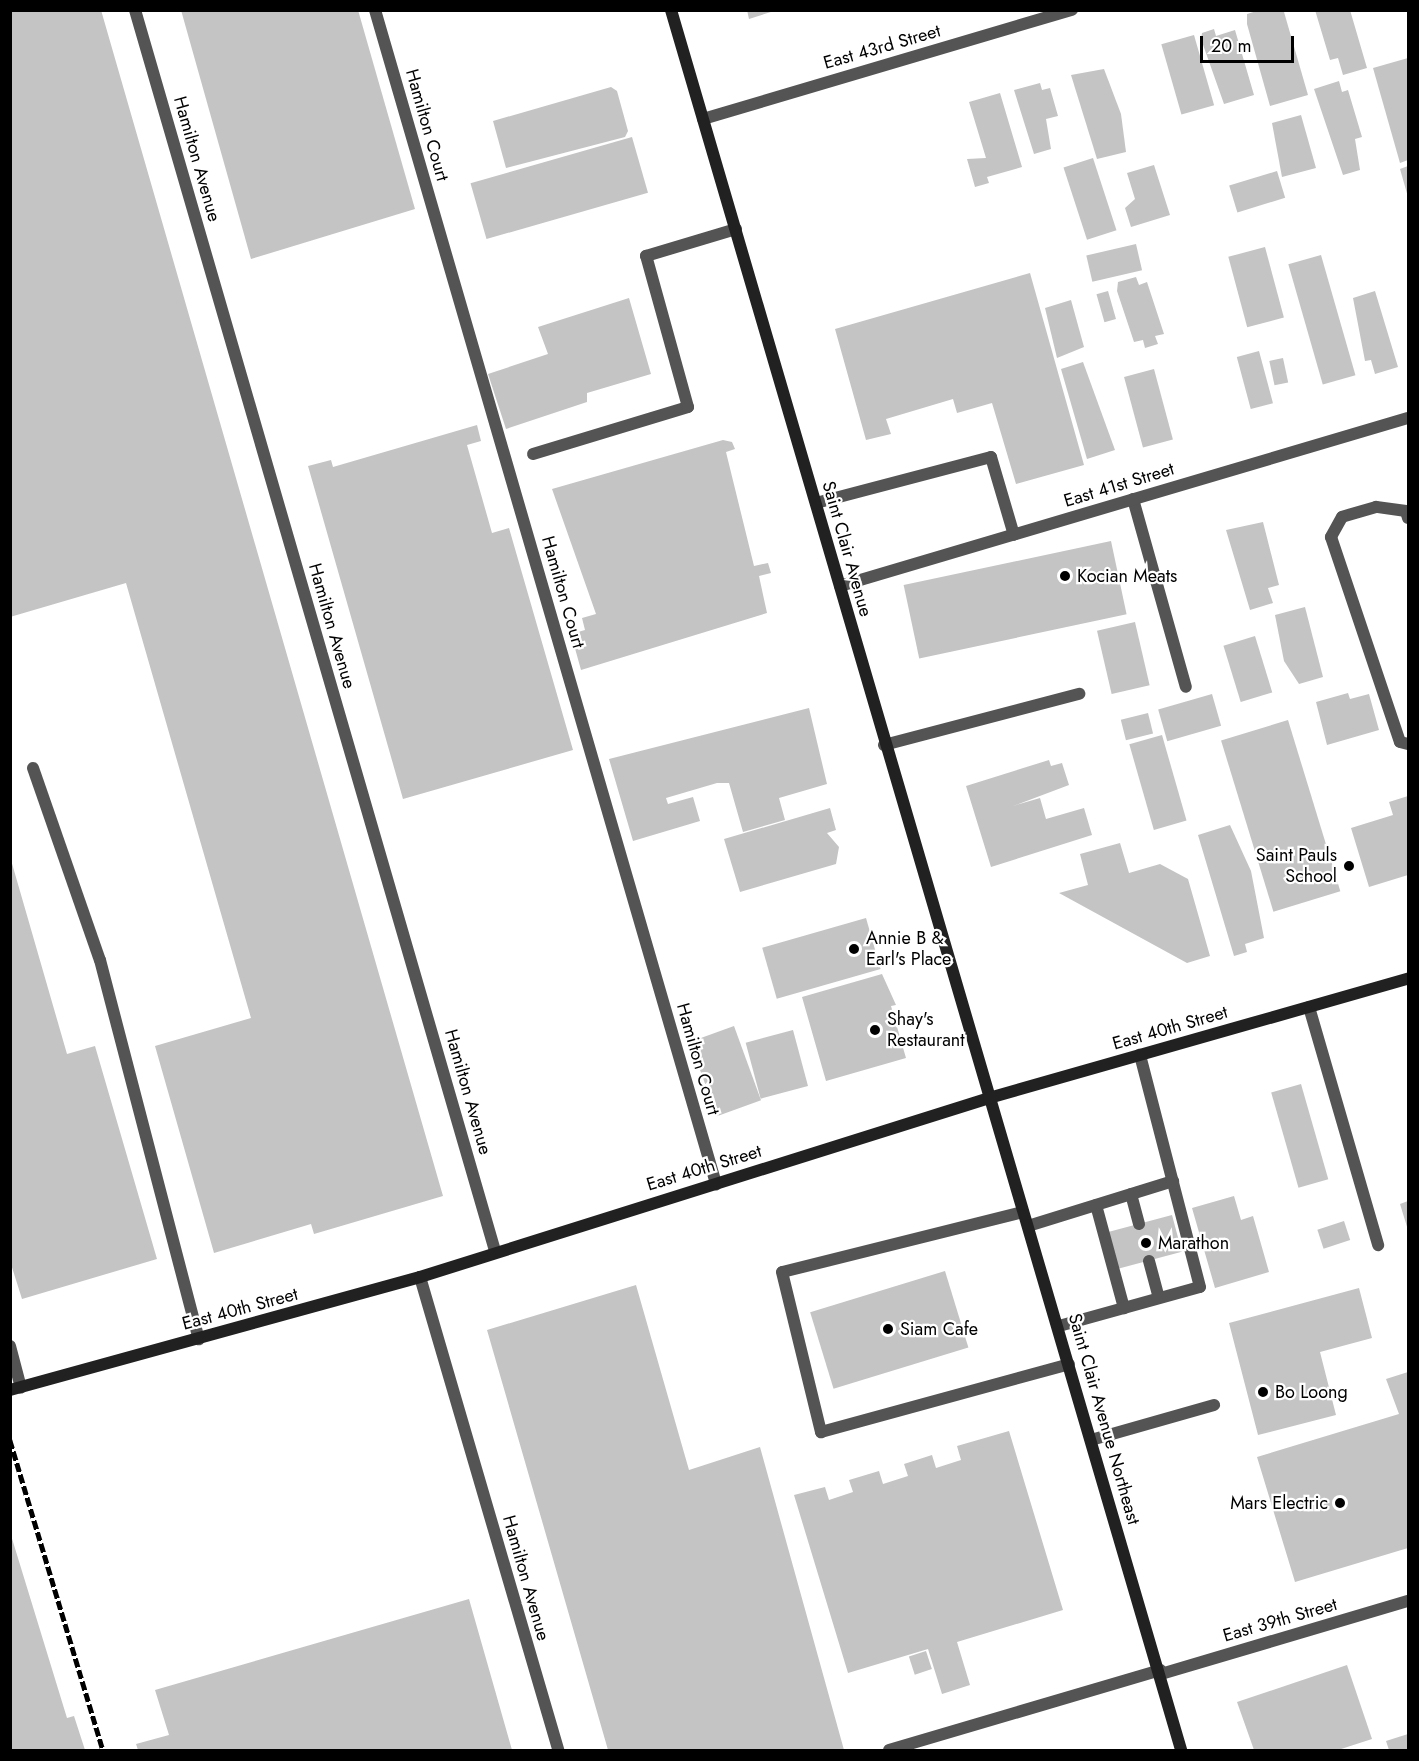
<!DOCTYPE html>
<style>
body{margin:0}
#map{position:relative;width:1419px;height:1761px;overflow:hidden;background:#fff;font-family:Jost,sans-serif}
div>[style]{position:absolute}
[style*='--x']{left:calc(var(--x)*1px);top:calc(var(--y)*1px);width:calc(var(--w)*1px);rotate:calc(var(--a)*1deg)}
.building>*{inset:0;background:#c4c4c4;transform-origin:0 0}
.lane>*{height:12px;margin:-6px;padding:0 6px;transform-origin:6px;border-radius:6px;background:#545454}
.street>*{height:12px;margin:-6px;padding:0 6px;transform-origin:6px;border-radius:6px;background:#545454}
.secondary>*{height:12px;margin:-6px;padding:0 6px;transform-origin:6px;border-radius:6px;background:#212121}
.rail>*{height:4.5px;margin-top:-2.25px;transform-origin:0;background:repeating-linear-gradient(90deg,#000 0 9px,transparent 0 12px)}
.dots>*{width:16px;height:16px;translate:-50% -50%;box-sizing:border-box;border:3px solid #fff;border-radius:50%}
span{translate:-50% -50%;white-space:nowrap;text-align:center;line-height:1.15;-webkit-text-stroke:4.5px #fff;paint-order:stroke}
.street-label{font-size:18px;color:#000}
.poi-label{font-size:18px;color:#000}
.left{translate:0 -50%;text-align:left}
.right{translate:-100% -50%;text-align:right}
.frame{position:absolute;inset:0;border:12px solid #000;pointer-events:none}
.scale{position:absolute;left:1200px;top:36px;width:94px;height:27px;box-sizing:border-box;border:3px solid #000;border-top:0;padding-left:8px;font-size:18px;line-height:21px;white-space:nowrap;color:#000;-webkit-text-stroke:4px #fff;paint-order:stroke}
</style>
<div id="map">
<div class="building">
<i style="clip-path:polygon(10px 10px,101px 10px,443px 1196px,314px 1234px,311px 1224px,214px 1253px,155px 1046px,251px 1018px,126px 583px,10px 617px)"></i>
<i style="clip-path:polygon(181px 10px,358px 10px,415px 209px,251px 259px)"></i>
<i style="clip-path:polygon(747px 10px,774px 10px,774px 11px,749px 19px)"></i>
<i style="clip-path:polygon(1260px 10px,1284px 12px,1308px 95px,1270px 106px,1247px 24px,1247px 14px)"></i>
<i style="clip-path:polygon(1315px 10px,1350px 10px,1367px 68px,1343px 75px,1338px 58px,1330px 60px)"></i>
<i style="clip-path:polygon(1214px 29px,1216px 36px,1235px 30px,1254px 95px,1224px 104px,1201px 39px,1202px 33px)"></i>
<i style="left:1194px;top:35px;width:73px;height:34px;rotate:74deg"></i>
<i style="clip-path:polygon(1408px 58px,1408px 160px,1400px 163px,1373px 68px)"></i>
<i style="clip-path:polygon(1104px 69px,1121px 114px,1126px 152px,1097px 159px,1071px 75px)"></i>
<i style="clip-path:polygon(1339px 81px,1342px 92px,1348px 90px,1362px 137px,1355px 139px,1360px 170px,1343px 175px,1314px 89px)"></i>
<i style="clip-path:polygon(1040px 83px,1042px 90px,1050px 88px,1058px 116px,1046px 119px,1051px 149px,1034px 154px,1014px 90px)"></i>
<i style="clip-path:polygon(611px 87px,617px 91px,628px 131px,625px 137px,506px 168px,493px 121px)"></i>
<i style="clip-path:polygon(1000px 93px,1022px 167px,987px 177px,989px 183px,975px 187px,967px 159px,986px 158px,969px 102px)"></i>
<i style="clip-path:polygon(1301px 115px,1316px 168px,1282px 177px,1272px 123px)"></i>
<i style="left:632px;top:137px;width:58px;height:168px;rotate:74deg"></i>
<i style="left:1093px;top:158px;width:76px;height:31px;rotate:72deg"></i>
<i style="clip-path:polygon(1154px 165px,1170px 215px,1131px 227px,1125px 208px,1135px 199px,1127px 173px)"></i>
<i style="clip-path:polygon(1408px 166px,1408px 197px,1400px 169px)"></i>
<i style="left:1277px;top:171px;width:28px;height:50px;rotate:73deg"></i>
<i style="left:1136px;top:244px;width:27px;height:51px;rotate:77deg"></i>
<i style="left:1265px;top:247px;width:73px;height:38px;rotate:75deg"></i>
<i style="left:1321px;top:255px;width:125px;height:34px;rotate:74deg"></i>
<i style="clip-path:polygon(1030px 273px,1084px 465px,1016px 484px,992px 403px,957px 413px,953px 399px,886px 419px,891px 434px,866px 440px,835px 329px)"></i>
<i style="clip-path:polygon(1136px 277px,1139px 285px,1147px 282px,1164px 334px,1155px 336px,1158px 344px,1145px 348px,1143px 340px,1134px 342px,1117px 291px,1118px 282px)"></i>
<i style="left:1108px;top:291px;width:29px;height:12px;rotate:74deg"></i>
<i style="clip-path:polygon(1375px 291px,1398px 367px,1375px 374px,1371px 360px,1365px 361px,1353px 298px)"></i>
<i style="clip-path:polygon(629px 298px,651px 374px,587px 393px,587px 402px,506px 429px,488px 374px,548px 354px,538px 327px)"></i>
<i style="clip-path:polygon(1071px 300px,1084px 347px,1057px 358px,1045px 308px)"></i>
<i style="left:1259px;top:351px;width:54px;height:23px;rotate:75deg"></i>
<i style="left:1283px;top:358px;width:25px;height:14px;rotate:78deg"></i>
<i style="clip-path:polygon(1083px 362px,1115px 450px,1087px 459px,1061px 369px)"></i>
<i style="left:1154px;top:369px;width:73px;height:31px;rotate:75deg"></i>
<i style="clip-path:polygon(477px 425px,481px 441px,467px 445px,492px 533px,509px 528px,573px 750px,403px 799px,308px 466px,331px 460px,333px 467px)"></i>
<i style="clip-path:polygon(723px 440px,732px 442px,735px 449px,726px 452px,754px 566px,768px 563px,771px 573px,759px 576px,767px 613px,581px 670px,571px 634px,585px 630px,582px 618px,596px 614px,552px 489px)"></i>
<i style="clip-path:polygon(1263px 522px,1279px 585px,1268px 588px,1273px 603px,1250px 610px,1226px 530px)"></i>
<i style="left:1111px;top:541px;width:75px;height:212px;rotate:78deg"></i>
<i style="clip-path:polygon(1305px 607px,1323px 677px,1299px 684px,1284px 661px,1275px 615px)"></i>
<i style="left:1135px;top:622px;width:65px;height:39px;rotate:77deg"></i>
<i style="left:1255px;top:636px;width:59px;height:33px;rotate:73deg"></i>
<i style="clip-path:polygon(1348px 693px,1350px 699px,1369px 694px,1379px 730px,1327px 745px,1316px 702px)"></i>
<i style="left:1212px;top:694px;width:33px;height:56px;rotate:74deg"></i>
<i style="clip-path:polygon(809px 708px,827px 784px,779px 798px,785px 820px,743px 832px,729px 783px,717px 783px,666px 798px,668px 804px,693px 797px,700px 821px,633px 841px,609px 759px)"></i>
<i style="left:1148px;top:713px;width:21px;height:28px;rotate:76deg"></i>
<i style="left:1288px;top:720px;width:179px;height:70px;rotate:73deg"></i>
<i style="left:1162px;top:735px;width:89px;height:34px;rotate:74deg"></i>
<i style="clip-path:polygon(1049px 760px,1051px 766px,1062px 763px,1069px 785px,1013px 806px,1040px 798px,1046px 819px,1084px 808px,1092px 835px,991px 867px,966px 786px)"></i>
<i style="clip-path:polygon(1408px 796px,1408px 875px,1369px 887px,1351px 828px,1393px 815px,1389px 802px)"></i>
<i style="clip-path:polygon(830px 808px,836px 830px,827px 833px,839px 847px,836px 864px,740px 892px,724px 839px)"></i>
<i style="clip-path:polygon(1230px 825px,1251px 871px,1264px 938px,1245px 944px,1247px 952px,1234px 956px,1198px 835px)"></i>
<i style="clip-path:polygon(1120px 843px,1129px 873px,1160px 864px,1188px 879px,1210px 956px,1187px 963px,1059px 893px,1088px 885px,1080px 854px)"></i>
<i style="clip-path:polygon(11px 860px,67px 1054px,95px 1046px,157px 1259px,22px 1299px,10px 1261px)"></i>
<i style="left:866px;top:918px;width:53px;height:108px;rotate:74deg"></i>
<i style="clip-path:polygon(882px 974px,896px 1005px,891px 1006px,906px 1058px,826px 1081px,802px 997px)"></i>
<i style="left:734px;top:1026px;width:79px;height:47px;rotate:70deg"></i>
<i style="left:793px;top:1030px;width:58px;height:49px;rotate:75deg"></i>
<i style="left:1301px;top:1084px;width:99px;height:31px;rotate:74deg"></i>
<i style="clip-path:polygon(1234px 1196px,1241px 1220px,1253px 1216px,1269px 1272px,1215px 1288px,1192px 1208px)"></i>
<i style="clip-path:polygon(1408px 1201px,1408px 1230px,1400px 1204px)"></i>
<i style="left:1172px;top:1215px;width:38px;height:66px;rotate:75deg"></i>
<i style="left:1344px;top:1221px;width:20px;height:28px;rotate:72deg"></i>
<i style="left:945px;top:1271px;width:80px;height:141px;rotate:73deg"></i>
<i style="clip-path:polygon(636px 1285px,689px 1470px,760px 1447px,844px 1750px,608px 1750px,487px 1330px)"></i>
<i style="clip-path:polygon(1359px 1288px,1372px 1338px,1320px 1352px,1336px 1415px,1258px 1435px,1229px 1323px)"></i>
<i style="clip-path:polygon(1408px 1372px,1408px 1548px,1295px 1582px,1257px 1457px,1399px 1414px,1386px 1379px)"></i>
<i style="clip-path:polygon(1009px 1431px,1063px 1610px,957px 1642px,970px 1685px,942px 1694px,928px 1649px,848px 1673px,794px 1495px,825px 1487px,829px 1500px,853px 1492px,849px 1480px,879px 1471px,883px 1484px,908px 1476px,904px 1464px,932px 1455px,936px 1468px,961px 1460px,957px 1446px)"></i>
<i style="clip-path:polygon(10px 1532px,67px 1718px,74px 1716px,85px 1750px,10px 1750px)"></i>
<i style="clip-path:polygon(469px 1599px,512px 1750px,138px 1750px,136px 1744px,169px 1735px,155px 1690px)"></i>
<i style="left:926px;top:1651px;width:19px;height:18px;rotate:72deg"></i>
<i style="clip-path:polygon(1347px 1665px,1372px 1739px,1338px 1750px,1254px 1750px,1237px 1702px)"></i>
<i style="clip-path:polygon(1408px 1734px,1408px 1750px,1389px 1750px,1386px 1741px)"></i>
</div>
<div class="lane">
<i style="--x:375;--y:10;--w:1223;--a:73.8"></i>
<i style="--x:533;--y:454;--w:162;--a:-16.9"></i>
<i style="--x:688;--y:407;--w:157;--a:-105.5"></i>
<i style="--x:646;--y:256;--w:94;--a:-16.7"></i>
<i style="--x:1133;--y:499;--w:195;--a:74.3"></i>
<i style="--x:816;--y:503;--w:181;--a:-14.7"></i>
<i style="--x:991;--y:457;--w:81;--a:73.6"></i>
<i style="--x:1408;--y:518;--w:7;--a:-106"></i>
<i style="--x:1406;--y:511;--w:30;--a:-172"></i>
<i style="--x:1376;--y:507;--w:35;--a:164"></i>
<i style="--x:1342;--y:517;--w:23;--a:119"></i>
<i style="--x:1331;--y:537;--w:216;--a:71.4"></i>
<i style="--x:1400;--y:742;--w:8;--a:14"></i>
<i style="--x:884;--y:745;--w:202;--a:-14.7"></i>
<i style="--x:33;--y:768;--w:203;--a:70.8"></i>
<i style="--x:100;--y:960;--w:392;--a:75.4"></i>
<i style="--x:1309;--y:1007;--w:248;--a:73.8"></i>
<i style="--x:1131;--y:1194;--w:31;--a:75"></i>
<i style="--x:1096;--y:1205;--w:107;--a:74.8"></i>
<i style="--x:1023;--y:1212;--w:248;--a:166"></i>
<i style="--x:782;--y:1272;--w:165;--a:76.3"></i>
<i style="--x:821;--y:1432;--w:257;--a:-15.3"></i>
<i style="--x:1028;--y:1226;--w:152;--a:-17.2"></i>
<i style="--x:1149;--y:1261;--w:38;--a:75"></i>
<i style="--x:1059;--y:1326;--w:146;--a:-15.5"></i>
<i style="--x:1200;--y:1287;--w:240;--a:-104.5"></i>
<i style="--x:10;--y:1346;--w:43;--a:75.3"></i>
<i style="--x:1091;--y:1440;--w:128;--a:-15.9"></i>
<i style="--x:889;--y:1750;--w:283;--a:-16.4"></i>
</div>
<div class="street">
<i style="--x:135;--y:10;--w:1292;--a:73.82"></i>
<i style="--x:703;--y:119;--w:385;--a:-16.5"></i>
<i style="--x:840;--y:586;--w:592;--a:-16.48"></i>
<i style="--x:420;--y:1277;--w:493;--a:73.7"></i>
<i style="--x:1161;--y:1674;--w:258;--a:-16.5"></i>
</div>
<div class="secondary">
<i style="--x:671;--y:10;--w:1813;--a:73.66"></i>
<i style="--x:10;--y:1390;--w:425;--a:-15.4"></i>
<i style="--x:420;--y:1277;--w:596;--a:-17.46"></i>
<i style="--x:989;--y:1098;--w:436;--a:-15.9"></i>
</div>
<div class="rail">
<i style="--x:10;--y:1440;--w:324;--a:73.3"></i>
</div>
<div class="dots">
<i style="left:1065px;top:576px;background:#000"></i>
<i style="left:1349px;top:866px;background:#000"></i>
<i style="left:854px;top:949px;background:#000"></i>
<i style="left:875px;top:1030px;background:#000"></i>
<i style="left:1146px;top:1243px;background:#000"></i>
<i style="left:888px;top:1329px;background:#000"></i>
<i style="left:1263px;top:1392px;background:#000"></i>
<i style="left:1340px;top:1503px;background:#000"></i>
</div>
<div class="street-label">
<span style="left:882px;top:47px;rotate:-16deg">East 43rd Street</span>
<span style="left:427px;top:125px;rotate:74deg">Hamilton Court</span>
<span style="left:197px;top:159px;rotate:74deg">Hamilton Avenue</span>
<span style="left:1119px;top:485px;rotate:-17deg">East 41st Street</span>
<span style="left:847px;top:549px;rotate:74deg">Saint Clair Avenue</span>
<span style="left:563px;top:592px;rotate:74deg">Hamilton Court</span>
<span style="left:332px;top:626px;rotate:74deg">Hamilton Avenue</span>
<span style="left:1170px;top:1028px;rotate:-16deg">East 40th Street</span>
<span style="left:698px;top:1059px;rotate:74deg">Hamilton Court</span>
<span style="left:468px;top:1092px;rotate:74deg">Hamilton Avenue</span>
<span style="left:704px;top:1168px;rotate:-17deg">East 40th Street</span>
<span style="left:240px;top:1309px;rotate:-15deg">East 40th Street</span>
<span style="left:1104px;top:1419px;rotate:74deg">Saint Clair Avenue Northeast</span>
<span style="left:526px;top:1578px;rotate:74deg">Hamilton Avenue</span>
<span style="left:1280px;top:1620px;rotate:-16deg">East 39th Street</span>
</div>
<div class="poi-label">
<span class="left" style="left:1077px;top:576px">Kocian Meats</span>
<span class="right" style="left:1337px;top:866px">Saint Pauls<br>School</span>
<span class="left" style="left:866px;top:949px">Annie B &amp;<br>Earl's Place</span>
<span class="left" style="left:887px;top:1030px">Shay's<br>Restaurant</span>
<span class="left" style="left:1158px;top:1243px">Marathon</span>
<span class="left" style="left:900px;top:1329px">Siam Cafe</span>
<span class="left" style="left:1275px;top:1392px">Bo Loong</span>
<span class="right" style="left:1328px;top:1503px">Mars Electric</span>
</div>
<div class="frame"></div>
<div class="scale">20 m</div>
</div>
